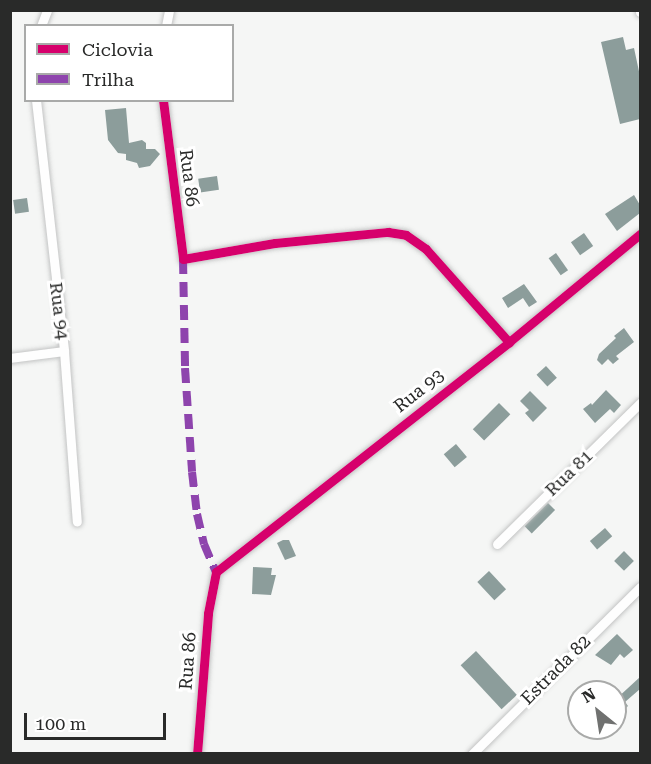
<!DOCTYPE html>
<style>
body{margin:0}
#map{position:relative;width:651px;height:764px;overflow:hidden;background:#f5f6f5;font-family:"Roboto Serif",serif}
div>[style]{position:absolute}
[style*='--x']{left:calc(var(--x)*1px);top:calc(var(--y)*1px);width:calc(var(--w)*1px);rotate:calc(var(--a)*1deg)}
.building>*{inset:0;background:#8c9d9b;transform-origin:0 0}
.roads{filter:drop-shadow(0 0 2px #c3c4c4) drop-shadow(0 0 2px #c3c4c4)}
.street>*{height:9px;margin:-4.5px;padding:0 4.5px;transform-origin:4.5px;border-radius:4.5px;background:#fefefe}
.quiet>*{height:8px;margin-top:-4px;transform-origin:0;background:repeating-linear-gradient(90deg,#8e44ad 0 15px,transparent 0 23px)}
.cycleway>*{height:9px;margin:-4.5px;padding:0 4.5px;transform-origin:4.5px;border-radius:4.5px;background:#d6006c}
span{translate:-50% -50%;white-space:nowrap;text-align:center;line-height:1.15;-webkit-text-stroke:6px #fff;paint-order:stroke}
.street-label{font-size:18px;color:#292a29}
.frame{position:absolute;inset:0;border:12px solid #292a29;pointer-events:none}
.legend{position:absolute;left:24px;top:24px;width:210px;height:78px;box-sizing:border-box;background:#fff;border:2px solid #a9aaa9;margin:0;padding:8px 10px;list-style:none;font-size:18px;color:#292a29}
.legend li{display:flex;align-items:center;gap:12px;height:30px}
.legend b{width:30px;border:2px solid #a9aaa9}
.north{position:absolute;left:567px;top:680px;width:60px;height:60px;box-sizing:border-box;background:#fff;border:2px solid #a9aaa9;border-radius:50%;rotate:330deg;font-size:16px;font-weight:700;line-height:24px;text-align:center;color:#292a29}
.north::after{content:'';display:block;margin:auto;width:21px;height:27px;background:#707170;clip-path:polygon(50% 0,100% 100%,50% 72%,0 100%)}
.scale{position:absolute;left:24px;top:713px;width:142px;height:27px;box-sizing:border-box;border:3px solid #292a29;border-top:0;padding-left:8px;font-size:18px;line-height:21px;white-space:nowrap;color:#292a29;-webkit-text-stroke:4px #fff;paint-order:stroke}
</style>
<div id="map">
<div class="building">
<i style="clip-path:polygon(623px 37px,626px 50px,634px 48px,640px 76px,640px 119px,620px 124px,601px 42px)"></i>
<i style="clip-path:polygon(126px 108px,129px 143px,142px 140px,146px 143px,146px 149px,155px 149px,160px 154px,150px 166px,139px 168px,137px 163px,126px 160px,126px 154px,118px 153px,108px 140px,105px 110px)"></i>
<i style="left:217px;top:176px;width:14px;height:19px;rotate:82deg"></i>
<i style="clip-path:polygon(634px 195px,640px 205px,640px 213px,617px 231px,605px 214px)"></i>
<i style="left:27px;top:198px;width:14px;height:14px;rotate:82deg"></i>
<i style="left:584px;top:233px;width:16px;height:16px;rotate:55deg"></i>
<i style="left:556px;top:253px;width:21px;height:9px;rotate:55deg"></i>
<i style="clip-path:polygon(524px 284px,537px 302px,529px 307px,523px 298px,508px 308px,502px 298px)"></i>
<i style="clip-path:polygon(624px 328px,634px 342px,616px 356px,619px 359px,613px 364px,608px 359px,602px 365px,597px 360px,599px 354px,616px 338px,614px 336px)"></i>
<i style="left:546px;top:366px;width:16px;height:13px;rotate:47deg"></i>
<i style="clip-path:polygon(606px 390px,621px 405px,614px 413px,610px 409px,595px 423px,583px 409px,591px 403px,592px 405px)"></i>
<i style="clip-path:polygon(530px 391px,547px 408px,533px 422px,525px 413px,529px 410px,520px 401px)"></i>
<i style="left:499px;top:403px;width:16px;height:37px;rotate:45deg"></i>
<i style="left:456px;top:444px;width:17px;height:16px;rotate:50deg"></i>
<i style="left:548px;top:503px;width:10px;height:33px;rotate:45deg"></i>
<i style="left:605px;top:528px;width:11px;height:20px;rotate:49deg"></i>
<i style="clip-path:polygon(283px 540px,289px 540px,296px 556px,285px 560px,277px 543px)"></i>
<i style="left:624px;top:551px;width:14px;height:14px;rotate:45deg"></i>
<i style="clip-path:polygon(253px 567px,272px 568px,271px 575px,276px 575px,271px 595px,252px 594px)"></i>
<i style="left:489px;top:571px;width:25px;height:16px;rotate:47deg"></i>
<i style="clip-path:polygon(617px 634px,633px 650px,624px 658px,620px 654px,611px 665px,595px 655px)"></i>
<i style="left:476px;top:651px;width:60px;height:21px;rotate:47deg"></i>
<i style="clip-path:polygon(640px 677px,640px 689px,625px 702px,628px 706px,619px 714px,615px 710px,615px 700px)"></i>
</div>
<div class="roads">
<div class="street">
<i style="--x:640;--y:10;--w:2;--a:90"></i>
<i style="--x:41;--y:26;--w:17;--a:-69"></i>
<i style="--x:166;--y:26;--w:16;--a:-79"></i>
<i style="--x:36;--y:100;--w:253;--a:83.6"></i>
<i style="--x:64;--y:351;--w:171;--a:85.7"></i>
<i style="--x:163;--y:100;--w:160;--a:82.8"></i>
<i style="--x:183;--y:259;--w:93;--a:-9.9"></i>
<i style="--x:275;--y:243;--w:114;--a:-5.6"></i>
<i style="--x:388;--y:232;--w:18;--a:9"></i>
<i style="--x:406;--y:235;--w:24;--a:35"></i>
<i style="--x:426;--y:249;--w:125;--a:48.3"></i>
<i style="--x:10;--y:358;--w:54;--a:-7.4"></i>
<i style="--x:497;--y:544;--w:201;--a:-44.6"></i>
<i style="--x:197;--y:754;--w:141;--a:-85.5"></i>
<i style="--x:208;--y:613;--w:42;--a:-79"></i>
<i style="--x:216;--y:572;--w:372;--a:-38.1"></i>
<i style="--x:509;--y:342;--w:170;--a:-39.5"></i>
<i style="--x:472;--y:754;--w:237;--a:-44.8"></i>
</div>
</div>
<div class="quiet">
<i style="--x:183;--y:259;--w:109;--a:88.9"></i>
<i style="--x:185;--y:368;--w:104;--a:86.1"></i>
<i style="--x:192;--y:472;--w:42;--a:83.2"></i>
<i style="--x:197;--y:514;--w:31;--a:77"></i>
<i style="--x:204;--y:544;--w:30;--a:67"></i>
</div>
<div class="cycleway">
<i style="--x:163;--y:100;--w:160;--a:82.8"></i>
<i style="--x:183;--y:259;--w:93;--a:-9.9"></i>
<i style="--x:275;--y:243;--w:114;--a:-5.6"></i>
<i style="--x:388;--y:232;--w:18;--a:9"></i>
<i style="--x:406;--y:235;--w:24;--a:35"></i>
<i style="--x:426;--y:249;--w:125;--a:48.3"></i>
<i style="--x:197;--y:754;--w:141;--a:-85.5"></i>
<i style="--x:208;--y:613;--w:42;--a:-79"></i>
<i style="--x:216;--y:572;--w:372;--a:-38.1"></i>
<i style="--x:509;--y:342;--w:170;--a:-39.5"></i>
</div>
<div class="street-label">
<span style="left:189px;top:178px;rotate:83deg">Rua 86</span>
<span style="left:59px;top:311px;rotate:83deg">Rua 94</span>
<span style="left:419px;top:391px;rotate:-38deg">Rua 93</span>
<span style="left:569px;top:473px;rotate:-44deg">Rua 81</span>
<span style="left:188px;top:661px;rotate:-86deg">Rua 86</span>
<span style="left:556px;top:670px;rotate:-45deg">Estrada 82</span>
</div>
<div class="frame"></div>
<ul class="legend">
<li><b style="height:8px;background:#d6006c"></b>Ciclovia</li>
<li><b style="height:8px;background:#8e44ad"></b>Trilha</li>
</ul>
<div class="north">N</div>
<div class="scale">100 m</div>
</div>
